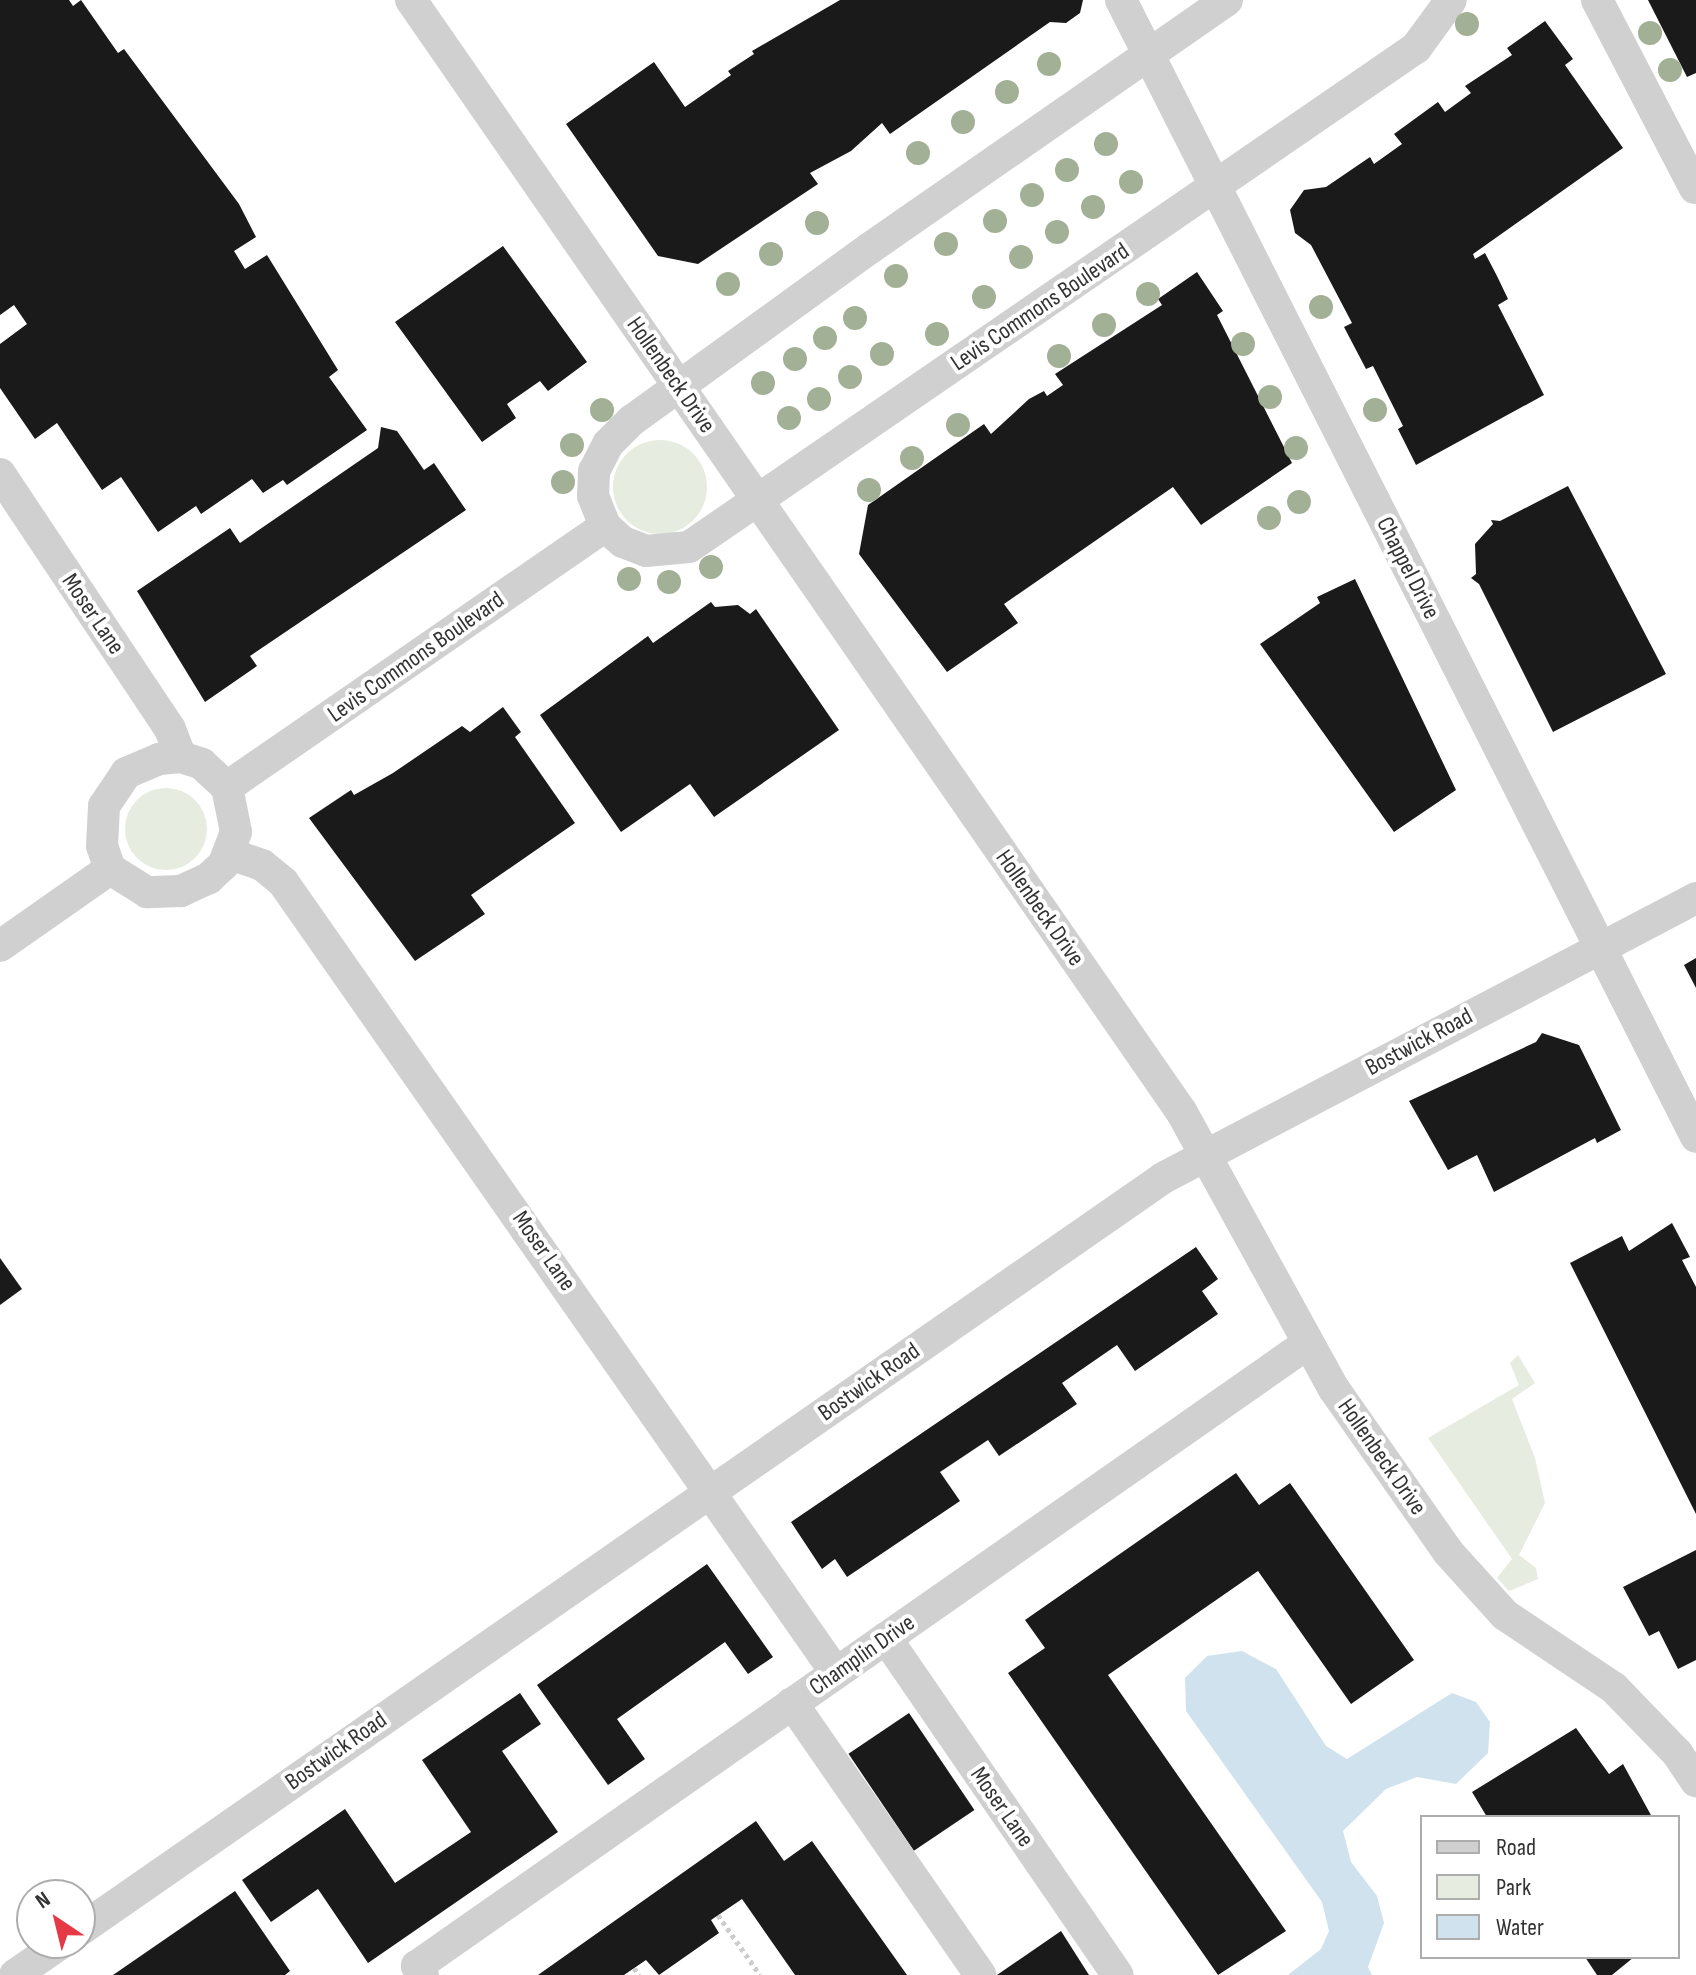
<!DOCTYPE html>
<style>
body{margin:0}
#map{position:relative;width:1696px;height:1975px;overflow:hidden;background:#fff;font-family:"Sofia Sans Condensed",sans-serif}
div>[style]{position:absolute}
[style*='--x']{left:calc(var(--x)*1px);top:calc(var(--y)*1px);width:calc(var(--w)*1px);rotate:calc(var(--a)*1deg)}
.green>*{inset:0;background:#e6ecdf}
.round{border-radius:50%}
.water>*{inset:0;background:#cfe2ee}
.building>*{inset:0;background:#1a1a1a;transform-origin:0 0}
.path>*{height:5px;margin-top:-2.5px;transform-origin:0;background:repeating-linear-gradient(90deg,#cdcdcd 0 4px,transparent 0 8px)}
.minor>*{height:32px;margin:-16px;padding:0 16px;transform-origin:16px;border-radius:16px;background:#d0d0d0}
.trees>*{width:24px;height:24px;margin:-12px;border-radius:50%;background:#a2b095}
span{translate:-50% -50%;white-space:nowrap;text-align:center;line-height:1.15;-webkit-text-stroke:8px #fff;paint-order:stroke}
.street-label{font-size:24px;color:#333}
.legend{position:absolute;left:1420px;top:1815px;width:260px;height:144px;box-sizing:border-box;background:#fff;border:2px solid #adadad;margin:0;padding:10px 14px;list-style:none;font-size:24px;color:#333}
.legend li{display:flex;align-items:center;gap:16px;height:40px}
.legend b{width:40px;border:2px solid #adadad}
.north{position:absolute;left:16px;top:1879px;width:80px;height:80px;box-sizing:border-box;background:#fff;border:2px solid #adadad;border-radius:50%;rotate:325deg;font-size:22px;font-weight:700;line-height:32px;text-align:center;color:#333}
.north::after{content:'';display:block;margin:auto;width:28px;height:36px;background:#e63946;clip-path:polygon(50% 0,100% 100%,50% 72%,0 100%)}
</style>
<div id="map">
<div class="green">
<i class="round" style="left:613px;top:440px;width:94px;height:94px"></i>
<i class="round" style="left:125px;top:788px;width:82px;height:82px"></i>
<i style="clip-path:polygon(1518px 1355px,1535px 1383px,1512px 1399px,1535px 1458px,1545px 1503px,1519px 1555px,1536px 1568px,1538px 1579px,1509px 1591px,1497px 1578px,1512px 1559px,1428px 1438px,1519px 1385px,1510px 1363px)"></i>
</div>
<div class="water">
<i style="clip-path:polygon(1242px 1651px,1276px 1669px,1326px 1746px,1347px 1759px,1452px 1693px,1476px 1702px,1490px 1722px,1488px 1753px,1456px 1784px,1417px 1777px,1386px 1789px,1343px 1831px,1351px 1862px,1377px 1896px,1384px 1923px,1368px 1967px,1372px 1975px,1288px 1975px,1321px 1949px,1329px 1931px,1322px 1902px,1186px 1711px,1185px 1678px,1207px 1656px)"></i>
</div>
<div class="building">
<i style="clip-path:polygon(0 0,69px 0,73px 6px,81px 0,118px 53px,124px 49px,239px 204px,256px 237px,234px 251px,245px 269px,267px 255px,338px 370px,329px 377px,367px 430px,287px 485px,283px 480px,263px 493px,252px 479px,201px 514px,196px 506px,158px 532px,121px 477px,102px 490px,57px 423px,35px 439px,0 388px,0 344px,27px 324px,14px 305px,0 315px)"></i>
<i style="clip-path:polygon(840px 0,1083px 0,1080px 13px,1066px 23px,1050px 22px,890px 134px,882px 123px,851px 151px,810px 173px,818px 184px,698px 264px,658px 256px,566px 124px,654px 62px,685px 107px,731px 75px,728px 71px,754px 54px,752px 51px)"></i>
<i style="clip-path:polygon(1648px 0,1696px 0,1696px 73px,1687px 77px)"></i>
<i style="clip-path:polygon(1545px 21px,1573px 59px,1565px 65px,1623px 148px,1473px 254px,1475px 259px,1485px 253px,1497px 276px,1508px 299px,1498px 305px,1544px 395px,1416px 465px,1398px 429px,1403px 426px,1373px 366px,1366px 369px,1344px 327px,1352px 323px,1311px 245px,1295px 233px,1290px 210px,1304px 190px,1326px 187px,1370px 157px,1374px 164px,1402px 144px,1394px 134px,1438px 102px,1445px 112px,1471px 93px,1465px 86px,1512px 55px,1507px 48px)"></i>
<i style="clip-path:polygon(503px 246px,587px 362px,548px 391px,540px 381px,507px 404px,516px 418px,482px 442px,395px 322px)"></i>
<i style="clip-path:polygon(1197px 272px,1223px 311px,1217px 315px,1292px 463px,1201px 525px,1173px 487px,1004px 604px,1018px 623px,947px 672px,859px 554px,868px 505px,984px 424px,991px 434px,1029px 399px,1044px 391px,1047px 396px,1063px 385px,1055px 374px,1162px 305px,1158px 299px)"></i>
<i style="clip-path:polygon(381px 427px,397px 431px,424px 470px,434px 463px,466px 510px,250px 656px,257px 666px,205px 702px,137px 591px,230px 528px,240px 543px,378px 448px)"></i>
<i style="clip-path:polygon(1568px 486px,1666px 674px,1553px 732px,1479px 584px,1471px 578px,1476px 574px,1475px 544px,1493px 524px,1491px 520px,1500px 521px)"></i>
<i style="clip-path:polygon(1355px 579px,1456px 790px,1394px 832px,1260px 644px,1320px 603px,1317px 597px)"></i>
<i style="clip-path:polygon(711px 602px,715px 607px,738px 605px,750px 614px,756px 609px,839px 730px,714px 817px,690px 784px,621px 832px,540px 715px,648px 636px,653px 643px)"></i>
<i style="clip-path:polygon(503px 707px,521px 732px,515px 737px,575px 823px,471px 895px,485px 914px,415px 961px,309px 818px,351px 790px,354px 795px,393px 773px,462px 726px,470px 732px)"></i>
<i style="clip-path:polygon(1696px 958px,1696px 988px,1684px 965px)"></i>
<i style="clip-path:polygon(1542px 1033px,1579px 1045px,1621px 1130px,1597px 1143px,1595px 1138px,1494px 1192px,1477px 1155px,1448px 1170px,1409px 1101px,1536px 1042px)"></i>
<i style="clip-path:polygon(1672px 1223px,1690px 1257px,1682px 1260px,1696px 1287px,1696px 1514px,1570px 1263px,1622px 1236px,1629px 1251px)"></i>
<i style="clip-path:polygon(1196px 1247px,1218px 1279px,1202px 1291px,1218px 1314px,1135px 1371px,1117px 1345px,1062px 1383px,1077px 1404px,999px 1456px,988px 1440px,940px 1472px,960px 1501px,847px 1577px,835px 1559px,822px 1569px,791px 1522px)"></i>
<i style="clip-path:polygon(0 1258px,22px 1289px,0 1305px)"></i>
<i style="clip-path:polygon(1236px 1473px,1259px 1505px,1290px 1483px,1414px 1660px,1351px 1704px,1258px 1571px,1108px 1675px,1286px 1931px,1218px 1975px,1008px 1673px,1045px 1648px,1025px 1620px)"></i>
<i style="clip-path:polygon(1696px 1550px,1696px 1660px,1678px 1669px,1659px 1631px,1649px 1636px,1623px 1587px)"></i>
<i style="clip-path:polygon(707px 1564px,773px 1657px,748px 1674px,725px 1642px,617px 1719px,645px 1759px,608px 1785px,537px 1685px)"></i>
<i style="clip-path:polygon(520px 1693px,541px 1724px,502px 1751px,558px 1832px,368px 1963px,318px 1889px,271px 1922px,242px 1880px,345px 1809px,395px 1883px,471px 1832px,422px 1760px)"></i>
<i style="left:909px;top:1713px;width:117px;height:73px;rotate:56deg"></i>
<i style="clip-path:polygon(1576px 1728px,1609px 1774px,1623px 1764px,1652px 1817px,1487px 1817px,1472px 1792px)"></i>
<i style="clip-path:polygon(756px 1821px,784px 1861px,812px 1841px,907px 1975px,795px 1975px,742px 1899px,711px 1920px,719px 1933px,659px 1975px,646px 1960px,624px 1975px,538px 1975px)"></i>
<i style="clip-path:polygon(235px 1891px,290px 1971px,285px 1975px,113px 1975px)"></i>
<i style="clip-path:polygon(1061px 1931px,1089px 1975px,997px 1975px)"></i>
<i style="clip-path:polygon(1585px 1957px,1634px 1957px,1612px 1975px,1597px 1975px)"></i>
</div>
<div class="path">
<i style="--x:718;--y:1915;--w:73;--a:55"></i>
<i style="--x:634;--y:1968;--w:9;--a:54"></i>
</div>
<div class="minor">
<i style="--x:411;--y:0;--w:1352;--a:55.28"></i>
<i style="--x:1181;--y:1111;--w:317;--a:61.2"></i>
<i style="--x:1334;--y:1389;--w:199;--a:55"></i>
<i style="--x:1448;--y:1552;--w:85;--a:47.9"></i>
<i style="--x:1505;--y:1615;--w:131;--a:33.8"></i>
<i style="--x:1614;--y:1688;--w:91;--a:45.9"></i>
<i style="--x:1677;--y:1753;--w:34;--a:56"></i>
<i style="--x:1121;--y:0;--w:1274;--a:63.17"></i>
<i style="--x:1227;--y:0;--w:435;--a:145.2"></i>
<i style="--x:870;--y:248;--w:294;--a:144.1"></i>
<i style="--x:632;--y:420;--w:34;--a:135"></i>
<i style="--x:608;--y:444;--w:30;--a:117"></i>
<i style="--x:594;--y:471;--w:25;--a:92"></i>
<i style="--x:593;--y:496;--w:32;--a:68"></i>
<i style="--x:605;--y:526;--w:24;--a:42"></i>
<i style="--x:623;--y:542;--w:25;--a:21"></i>
<i style="--x:646;--y:551;--w:43;--a:-5.3"></i>
<i style="--x:689;--y:547;--w:882;--a:-34.47"></i>
<i style="--x:1416;--y:48;--w:59;--a:-53.9"></i>
<i style="--x:1597;--y:0;--w:212;--a:62.5"></i>
<i style="--x:0;--y:474;--w:306;--a:56.3"></i>
<i style="--x:170;--y:729;--w:30;--a:69"></i>
<i style="--x:181;--y:757;--w:22;--a:18"></i>
<i style="--x:202;--y:764;--w:34;--a:43"></i>
<i style="--x:227;--y:787;--w:46;--a:78.7"></i>
<i style="--x:236;--y:832;--w:34;--a:111"></i>
<i style="--x:224;--y:864;--w:21;--a:137"></i>
<i style="--x:209;--y:878;--w:31;--a:155"></i>
<i style="--x:181;--y:891;--w:34;--a:178"></i>
<i style="--x:147;--y:892;--w:44;--a:-148.1"></i>
<i style="--x:110;--y:869;--w:24;--a:-109"></i>
<i style="--x:102;--y:846;--w:40;--a:-87.1"></i>
<i style="--x:104;--y:806;--w:40;--a:-56"></i>
<i style="--x:126;--y:773;--w:36;--a:-23"></i>
<i style="--x:159;--y:759;--w:22;--a:-5"></i>
<i style="--x:227;--y:787;--w:459;--a:-34.6"></i>
<i style="--x:230;--y:854;--w:34;--a:19"></i>
<i style="--x:262;--y:865;--w:27;--a:39"></i>
<i style="--x:283;--y:882;--w:965;--a:55.04"></i>
<i style="--x:0;--y:946;--w:134;--a:-35"></i>
<i style="--x:886;--y:1638;--w:409;--a:55.5"></i>
<i style="--x:792;--y:1703;--w:331;--a:55.3"></i>
<i style="--x:80;--y:1930;--w:1318;--a:-34.77"></i>
<i style="--x:1163;--y:1178;--w:602;--a:-27.71"></i>
<i style="--x:15;--y:1975;--w:56;--a:-34.8"></i>
<i style="--x:423;--y:1975;--w:11;--a:-124"></i>
<i style="--x:417;--y:1966;--w:1086;--a:-34.95"></i>
</div>
<div class="trees">
<i style="left:1467px;top:24px"></i>
<i style="left:1650px;top:33px"></i>
<i style="left:1049px;top:64px"></i>
<i style="left:1670px;top:70px"></i>
<i style="left:1007px;top:92px"></i>
<i style="left:963px;top:122px"></i>
<i style="left:1106px;top:144px"></i>
<i style="left:918px;top:153px"></i>
<i style="left:1067px;top:170px"></i>
<i style="left:1131px;top:182px"></i>
<i style="left:1032px;top:195px"></i>
<i style="left:1093px;top:207px"></i>
<i style="left:995px;top:221px"></i>
<i style="left:817px;top:223px"></i>
<i style="left:1057px;top:232px"></i>
<i style="left:946px;top:244px"></i>
<i style="left:771px;top:254px"></i>
<i style="left:1021px;top:257px"></i>
<i style="left:896px;top:276px"></i>
<i style="left:728px;top:284px"></i>
<i style="left:1148px;top:294px"></i>
<i style="left:984px;top:297px"></i>
<i style="left:1321px;top:307px"></i>
<i style="left:855px;top:318px"></i>
<i style="left:1104px;top:325px"></i>
<i style="left:937px;top:334px"></i>
<i style="left:825px;top:338px"></i>
<i style="left:1243px;top:344px"></i>
<i style="left:882px;top:354px"></i>
<i style="left:1059px;top:356px"></i>
<i style="left:795px;top:359px"></i>
<i style="left:850px;top:377px"></i>
<i style="left:763px;top:383px"></i>
<i style="left:1270px;top:397px"></i>
<i style="left:819px;top:399px"></i>
<i style="left:602px;top:410px"></i>
<i style="left:1375px;top:410px"></i>
<i style="left:789px;top:418px"></i>
<i style="left:958px;top:425px"></i>
<i style="left:572px;top:445px"></i>
<i style="left:1296px;top:448px"></i>
<i style="left:912px;top:458px"></i>
<i style="left:563px;top:482px"></i>
<i style="left:869px;top:490px"></i>
<i style="left:1299px;top:502px"></i>
<i style="left:1269px;top:518px"></i>
<i style="left:711px;top:567px"></i>
<i style="left:629px;top:579px"></i>
<i style="left:669px;top:582px"></i>
</div>
<div class="street-label">
<span style="left:1040px;top:307px;rotate:-34deg">Levis Commons Boulevard</span>
<span style="left:671px;top:375px;rotate:55deg">Hollenbeck Drive</span>
<span style="left:1408px;top:568px;rotate:63deg">Chappel Drive</span>
<span style="left:93px;top:614px;rotate:56deg">Moser Lane</span>
<span style="left:416px;top:657px;rotate:-35deg">Levis Commons Boulevard</span>
<span style="left:1040px;top:908px;rotate:55deg">Hollenbeck Drive</span>
<span style="left:1419px;top:1042px;rotate:-28deg">Bostwick Road</span>
<span style="left:544px;top:1251px;rotate:55deg">Moser Lane</span>
<span style="left:869px;top:1382px;rotate:-35deg">Bostwick Road</span>
<span style="left:1382px;top:1457px;rotate:55deg">Hollenbeck Drive</span>
<span style="left:862px;top:1655px;rotate:-35deg">Champlin Drive</span>
<span style="left:336px;top:1751px;rotate:-35deg">Bostwick Road</span>
<span style="left:1002px;top:1807px;rotate:55deg">Moser Lane</span>
</div>
<ul class="legend">
<li><b style="height:10px;background:#d0d0d0"></b>Road</li>
<li><b style="height:22px;background:#e6ecdf"></b>Park</li>
<li><b style="height:22px;background:#cfe2ee"></b>Water</li>
</ul>
<div class="north">N</div>
</div>
